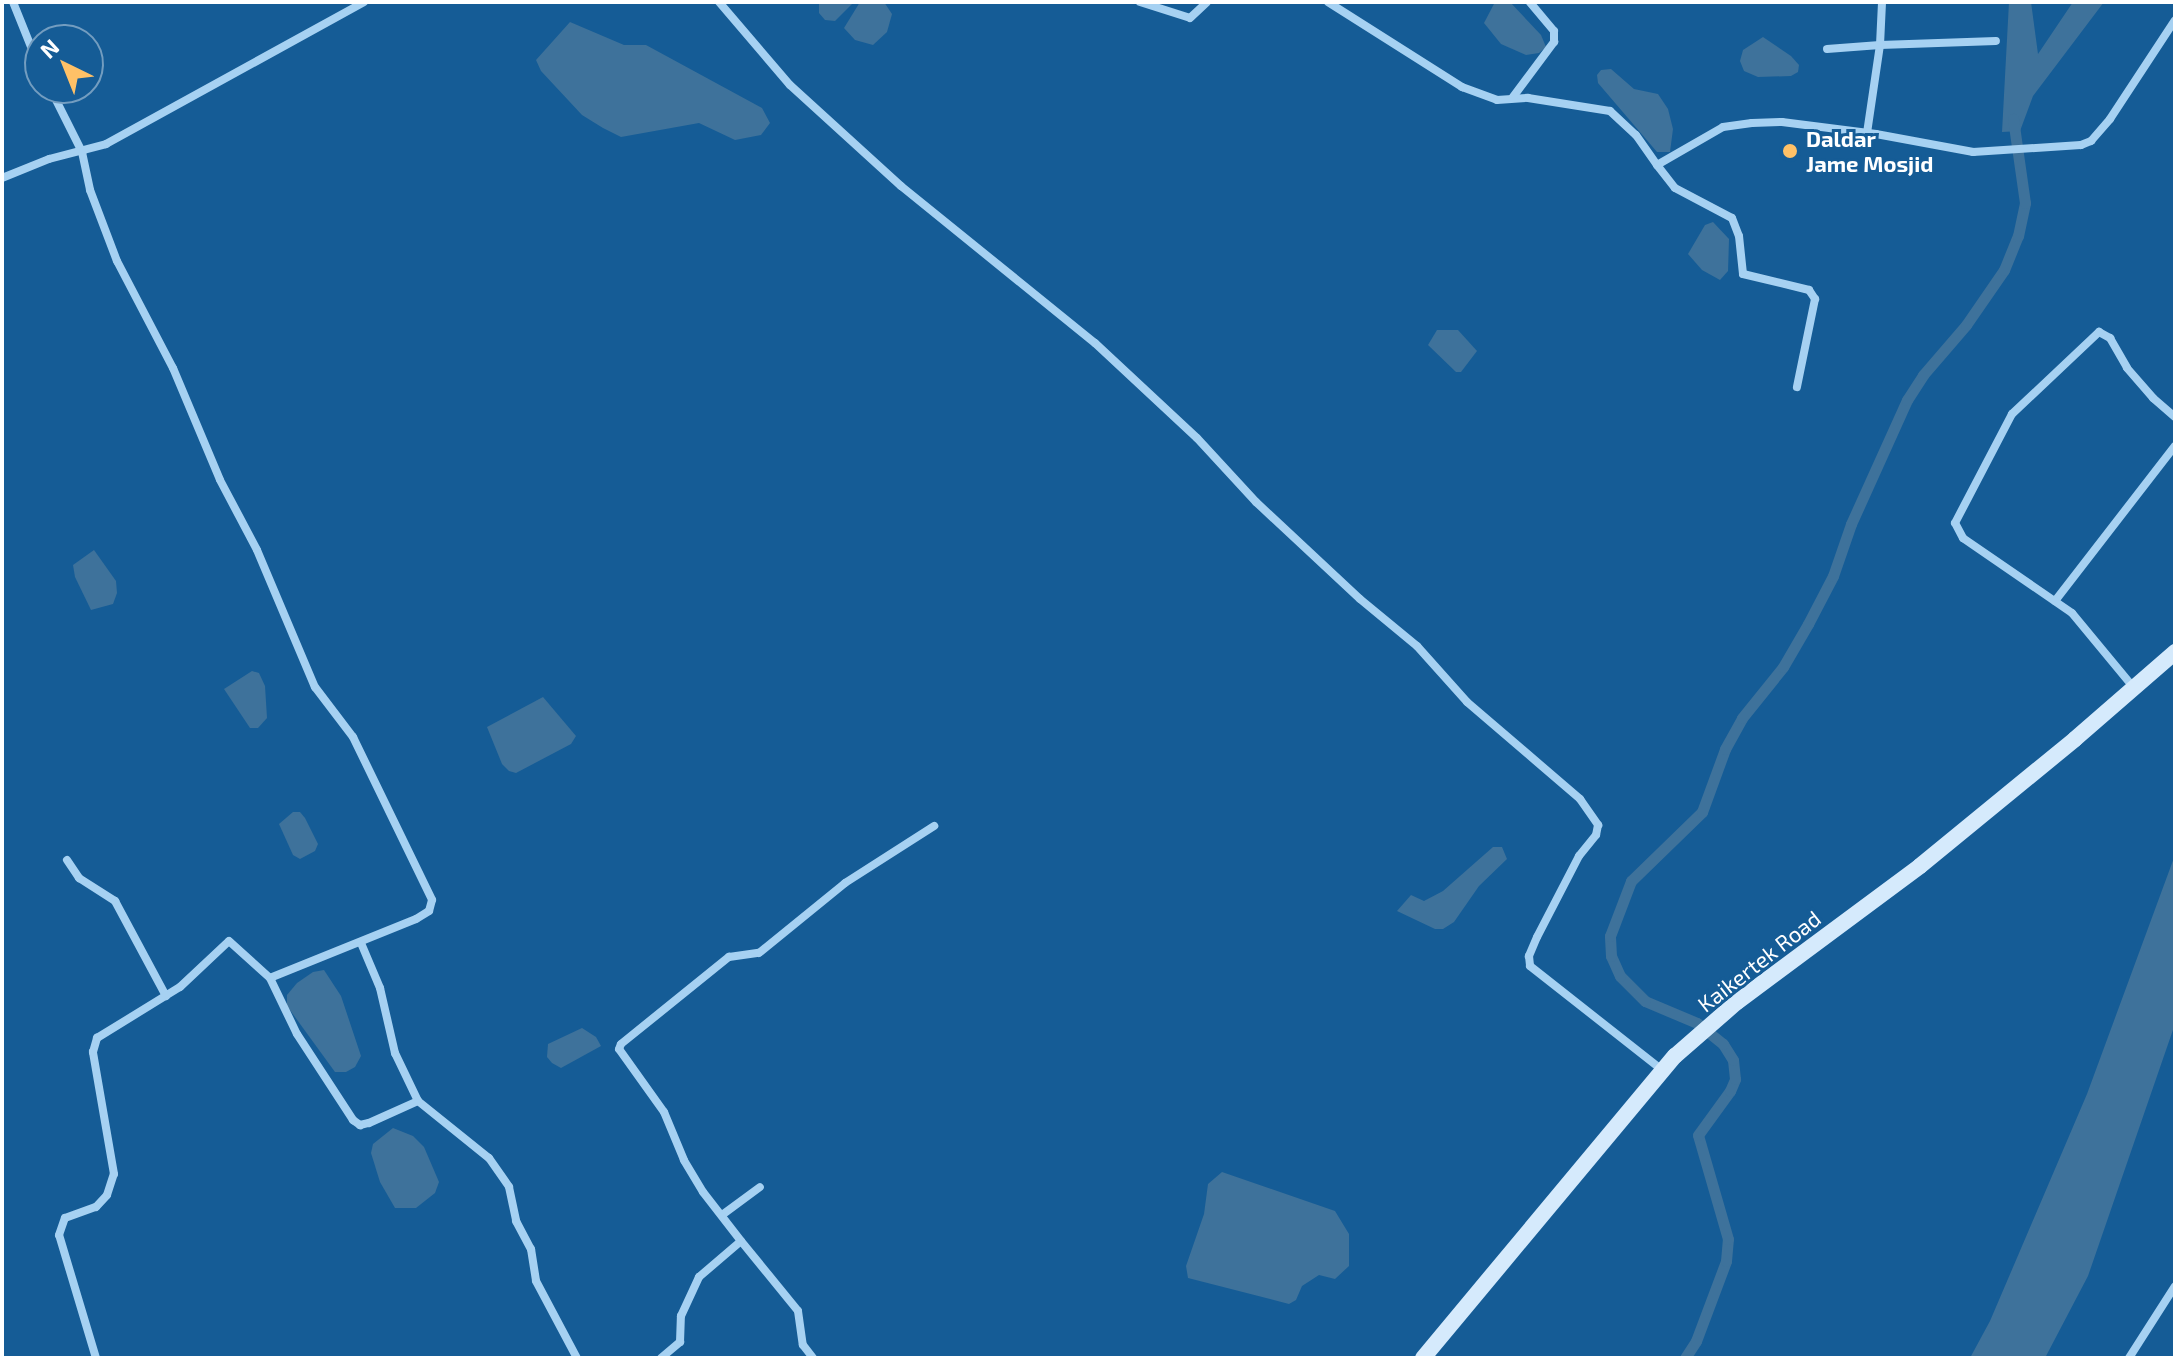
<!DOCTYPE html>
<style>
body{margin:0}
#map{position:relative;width:2177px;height:1360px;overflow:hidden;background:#155c96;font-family:"Exo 2",sans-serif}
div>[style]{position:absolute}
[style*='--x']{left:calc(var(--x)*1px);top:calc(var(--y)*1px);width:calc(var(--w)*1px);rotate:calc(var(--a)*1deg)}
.water>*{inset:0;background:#3e729b}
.canal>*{height:11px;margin:-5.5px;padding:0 5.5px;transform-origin:5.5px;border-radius:5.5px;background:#3e729b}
.street>*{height:8px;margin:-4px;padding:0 4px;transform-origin:4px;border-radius:4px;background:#a6d1f2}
.secondary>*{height:16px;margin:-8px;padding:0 8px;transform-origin:8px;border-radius:8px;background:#d5eafc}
.dots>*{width:22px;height:22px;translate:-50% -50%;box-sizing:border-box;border:4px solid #155c96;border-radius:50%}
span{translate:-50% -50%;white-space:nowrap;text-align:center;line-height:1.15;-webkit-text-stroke:6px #155c96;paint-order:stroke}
.poi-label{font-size:22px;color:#fff;font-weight:700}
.left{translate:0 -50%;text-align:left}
.street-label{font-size:22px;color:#fff}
.frame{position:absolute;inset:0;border:4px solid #fff;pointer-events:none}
.north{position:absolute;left:24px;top:24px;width:80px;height:80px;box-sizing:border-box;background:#155c96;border:2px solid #739dc0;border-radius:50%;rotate:317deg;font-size:22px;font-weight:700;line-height:32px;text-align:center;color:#fff}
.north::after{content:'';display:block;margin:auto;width:28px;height:36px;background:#ffc167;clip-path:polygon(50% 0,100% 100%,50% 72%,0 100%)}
</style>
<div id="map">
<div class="water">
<i style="clip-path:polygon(819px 2px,854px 2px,835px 21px,825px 20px,819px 13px)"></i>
<i style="clip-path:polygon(860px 2px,884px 2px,892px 14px,887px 32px,873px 45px,855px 40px,844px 28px)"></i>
<i style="clip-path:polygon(1495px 2px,1510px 2px,1541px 35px,1546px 47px,1539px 53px,1526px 55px,1501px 44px,1484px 23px)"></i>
<i style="clip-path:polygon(2009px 2px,2031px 2px,2038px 54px,2073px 2px,2104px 2px,2033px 96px,2020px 131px,2002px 132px)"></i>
<i style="clip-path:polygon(570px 22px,624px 45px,646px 45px,762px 108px,770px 123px,761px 135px,735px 140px,699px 123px,621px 137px,603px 128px,582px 115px,541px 71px,536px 60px)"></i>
<i style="clip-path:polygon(1763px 37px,1791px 56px,1799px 65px,1798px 72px,1791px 76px,1758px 77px,1744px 71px,1740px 61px,1743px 50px)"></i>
<i style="clip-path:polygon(1611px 69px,1634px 89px,1658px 94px,1668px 109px,1673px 129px,1670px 152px,1657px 152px,1598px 83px,1597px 75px,1601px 70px)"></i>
<i style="clip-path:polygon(1713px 222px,1729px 239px,1728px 271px,1720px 280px,1702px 270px,1688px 254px,1705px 225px)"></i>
<i style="clip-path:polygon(1437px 330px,1458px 330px,1477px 351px,1461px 372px,1456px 372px,1428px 345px)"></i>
<i style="clip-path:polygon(94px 550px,116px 581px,117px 593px,113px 604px,91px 610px,75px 577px,73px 565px)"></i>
<i style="clip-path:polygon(252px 671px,259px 673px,265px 686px,267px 718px,258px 728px,250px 728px,224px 689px)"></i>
<i style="clip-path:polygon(543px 697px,576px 736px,571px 744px,516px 773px,509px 771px,502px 764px,487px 727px)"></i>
<i style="clip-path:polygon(293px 812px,300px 812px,305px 818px,318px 844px,315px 851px,300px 859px,293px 855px,279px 824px)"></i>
<i style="clip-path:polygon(1493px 847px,1502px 847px,1507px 859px,1479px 886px,1454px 922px,1443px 929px,1435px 929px,1397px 911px,1411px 895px,1424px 901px,1443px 891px)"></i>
<i style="clip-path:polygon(2175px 855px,2175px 1024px,2088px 1276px,2045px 1358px,1970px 1358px,1990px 1321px,2087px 1094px)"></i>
<i style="clip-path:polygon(324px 970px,341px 996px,361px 1056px,355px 1067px,346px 1072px,335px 1072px,287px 1006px,287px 995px,297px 983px,313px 972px)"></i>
<i style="clip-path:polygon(582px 1028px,596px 1037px,601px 1046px,561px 1068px,552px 1063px,547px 1057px,548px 1044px)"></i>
<i style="clip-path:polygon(393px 1128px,413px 1136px,424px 1147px,439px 1182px,435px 1193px,416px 1208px,395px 1208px,380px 1182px,371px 1153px,373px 1144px)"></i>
<i style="clip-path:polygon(1222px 1172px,1335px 1211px,1349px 1234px,1349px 1266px,1335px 1279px,1319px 1275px,1302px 1286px,1296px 1300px,1289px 1304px,1188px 1278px,1186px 1266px,1204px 1214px,1208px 1184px)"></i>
</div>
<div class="canal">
<i style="--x:1685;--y:1358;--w:20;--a:-57"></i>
<i style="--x:1696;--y:1341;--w:85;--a:-69.4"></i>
<i style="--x:1726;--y:1261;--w:22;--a:-85"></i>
<i style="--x:1728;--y:1239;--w:108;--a:-106.1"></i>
<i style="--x:1698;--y:1135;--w:54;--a:-54"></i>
<i style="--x:1730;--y:1091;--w:13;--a:-67"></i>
<i style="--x:1735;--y:1079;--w:19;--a:-96"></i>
<i style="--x:1733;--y:1060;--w:19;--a:-122"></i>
<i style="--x:1723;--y:1044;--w:33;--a:-141"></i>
<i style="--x:1697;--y:1023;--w:56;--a:-157.1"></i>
<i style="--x:1645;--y:1001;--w:35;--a:-135"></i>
<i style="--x:1620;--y:976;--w:22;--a:-114"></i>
<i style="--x:1611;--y:956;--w:20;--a:-93"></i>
<i style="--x:1610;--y:936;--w:59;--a:-69.1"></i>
<i style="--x:1631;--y:881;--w:99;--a:-44.2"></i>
<i style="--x:1702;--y:812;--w:67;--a:-69.9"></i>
<i style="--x:1725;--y:749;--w:35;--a:-61"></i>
<i style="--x:1742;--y:718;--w:65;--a:-51.2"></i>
<i style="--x:1783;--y:667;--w:50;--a:-59.8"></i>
<i style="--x:1808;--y:624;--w:54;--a:-62.5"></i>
<i style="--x:1833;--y:576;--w:55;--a:-70.9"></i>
<i style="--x:1851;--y:524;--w:136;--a:-65.7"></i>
<i style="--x:1907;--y:400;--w:30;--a:-57"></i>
<i style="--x:1923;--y:375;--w:66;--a:-49.3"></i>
<i style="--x:1966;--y:325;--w:67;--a:-55.4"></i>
<i style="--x:2004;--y:270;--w:37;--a:-68"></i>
<i style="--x:2018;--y:236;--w:34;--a:-78"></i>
<i style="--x:2025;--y:203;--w:85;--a:-98.1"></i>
</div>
<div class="street">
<i style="--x:13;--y:2;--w:72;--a:68.1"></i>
<i style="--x:719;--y:2;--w:109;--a:49.5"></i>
<i style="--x:790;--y:85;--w:150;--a:42.3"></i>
<i style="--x:901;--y:186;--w:250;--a:39"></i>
<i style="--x:1095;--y:343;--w:139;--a:43"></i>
<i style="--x:1197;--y:438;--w:87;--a:47.3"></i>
<i style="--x:1256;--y:502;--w:142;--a:43"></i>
<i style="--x:1360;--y:599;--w:74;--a:39.5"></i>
<i style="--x:1417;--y:646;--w:75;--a:48.2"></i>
<i style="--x:1467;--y:702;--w:149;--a:40.6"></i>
<i style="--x:1580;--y:799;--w:32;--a:55"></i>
<i style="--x:1598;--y:825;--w:10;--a:101"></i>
<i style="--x:1596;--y:835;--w:27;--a:129"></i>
<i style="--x:1579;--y:856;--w:91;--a:117.4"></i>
<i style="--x:1537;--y:937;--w:21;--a:113"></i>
<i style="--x:1529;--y:956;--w:10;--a:84"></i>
<i style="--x:1530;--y:966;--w:168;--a:38.2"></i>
<i style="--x:1140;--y:2;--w:52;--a:17.7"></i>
<i style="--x:1190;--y:18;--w:23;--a:-43"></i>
<i style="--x:1328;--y:2;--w:159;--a:32.4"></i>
<i style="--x:1462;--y:87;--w:37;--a:20"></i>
<i style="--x:1497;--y:100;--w:31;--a:-4"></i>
<i style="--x:1528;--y:98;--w:83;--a:9"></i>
<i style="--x:1610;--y:111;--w:35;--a:43"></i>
<i style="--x:1636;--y:135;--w:37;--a:55"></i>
<i style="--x:1657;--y:165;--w:76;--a:-29.9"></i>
<i style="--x:1723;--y:127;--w:29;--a:-8"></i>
<i style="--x:1752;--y:123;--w:30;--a:-2"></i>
<i style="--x:1782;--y:122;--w:95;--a:7.3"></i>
<i style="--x:1876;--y:134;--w:99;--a:10.5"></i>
<i style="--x:1973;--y:152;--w:108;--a:-3.7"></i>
<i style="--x:2081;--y:145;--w:11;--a:-22"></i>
<i style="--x:2091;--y:141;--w:29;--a:-49"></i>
<i style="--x:2110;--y:119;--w:118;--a:-56.7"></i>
<i style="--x:1827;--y:49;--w:53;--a:-4.3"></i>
<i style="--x:1880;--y:45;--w:43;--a:-87.3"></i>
<i style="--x:50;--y:88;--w:72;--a:63.4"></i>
<i style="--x:82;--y:152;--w:39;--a:78"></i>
<i style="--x:90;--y:190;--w:76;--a:69.2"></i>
<i style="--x:117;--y:261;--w:121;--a:62.4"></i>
<i style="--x:173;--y:368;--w:121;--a:67.2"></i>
<i style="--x:220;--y:480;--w:79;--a:62.1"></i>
<i style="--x:257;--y:550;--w:149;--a:67.1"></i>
<i style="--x:315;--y:687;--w:63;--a:52.8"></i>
<i style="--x:353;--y:737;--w:181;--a:64.1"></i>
<i style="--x:432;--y:900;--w:11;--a:105"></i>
<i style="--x:429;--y:911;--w:15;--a:148"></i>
<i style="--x:416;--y:919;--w:157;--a:158"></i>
<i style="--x:270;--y:978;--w:62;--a:64.3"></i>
<i style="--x:297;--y:1034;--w:103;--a:56.9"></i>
<i style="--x:353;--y:1120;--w:9;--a:36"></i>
<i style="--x:360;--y:1125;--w:9;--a:-13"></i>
<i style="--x:369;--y:1123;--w:54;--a:-24.2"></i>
<i style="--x:418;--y:1101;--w:91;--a:38.8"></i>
<i style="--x:489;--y:1158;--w:35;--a:55"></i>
<i style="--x:509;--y:1187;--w:35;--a:78"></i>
<i style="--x:516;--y:1221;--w:32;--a:62"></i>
<i style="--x:531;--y:1249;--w:32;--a:81"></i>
<i style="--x:536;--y:1281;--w:87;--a:62"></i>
<i style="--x:1513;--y:97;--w:69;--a:-53.3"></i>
<i style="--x:1554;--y:42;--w:11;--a:-90"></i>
<i style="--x:1554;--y:31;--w:38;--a:-130"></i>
<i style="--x:1867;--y:133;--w:89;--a:-81.6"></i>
<i style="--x:1880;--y:45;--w:116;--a:-2"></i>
<i style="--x:1657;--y:165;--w:29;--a:52"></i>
<i style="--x:1675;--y:188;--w:64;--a:27.8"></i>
<i style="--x:1732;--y:218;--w:19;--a:69"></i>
<i style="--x:1739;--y:236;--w:38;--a:84"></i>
<i style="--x:1743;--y:274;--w:68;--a:13.6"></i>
<i style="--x:1809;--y:290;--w:11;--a:56"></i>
<i style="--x:1815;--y:299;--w:90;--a:101.6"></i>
<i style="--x:2;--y:178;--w:51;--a:-22"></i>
<i style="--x:49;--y:159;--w:59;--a:-14.7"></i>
<i style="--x:106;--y:144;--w:294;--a:-28.8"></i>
<i style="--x:2055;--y:601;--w:196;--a:-52.3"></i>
<i style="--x:2134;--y:688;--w:97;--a:-129.6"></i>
<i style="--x:2072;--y:613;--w:132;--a:-145.5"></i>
<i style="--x:1963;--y:538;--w:17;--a:-118"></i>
<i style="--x:1955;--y:523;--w:123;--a:-62.4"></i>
<i style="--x:2012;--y:414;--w:120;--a:-43.3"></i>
<i style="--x:2099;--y:332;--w:13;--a:29"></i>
<i style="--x:2110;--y:338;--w:34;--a:60"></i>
<i style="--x:2127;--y:368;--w:40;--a:49"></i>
<i style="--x:2153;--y:398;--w:29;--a:41"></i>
<i style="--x:67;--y:860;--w:22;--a:56"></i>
<i style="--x:79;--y:878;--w:43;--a:32.6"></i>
<i style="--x:115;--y:901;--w:108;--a:61.8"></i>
<i style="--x:361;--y:943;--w:49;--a:67.1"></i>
<i style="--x:380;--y:988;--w:67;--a:77"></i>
<i style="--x:395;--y:1053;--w:53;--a:64.4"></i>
<i style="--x:722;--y:1215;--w:47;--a:-36.4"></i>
<i style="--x:741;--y:1241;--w:62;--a:-127.8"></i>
<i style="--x:703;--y:1192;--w:37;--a:-121"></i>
<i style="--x:684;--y:1160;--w:52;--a:-112.6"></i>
<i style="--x:664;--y:1112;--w:77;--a:-125.5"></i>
<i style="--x:619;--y:1049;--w:5;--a:-68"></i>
<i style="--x:621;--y:1044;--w:139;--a:-38.9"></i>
<i style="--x:729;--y:957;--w:30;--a:-8"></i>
<i style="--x:759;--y:953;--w:111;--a:-39.1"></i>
<i style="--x:845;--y:883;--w:106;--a:-32.6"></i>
<i style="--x:96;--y:1358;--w:128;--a:-106.7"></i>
<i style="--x:59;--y:1235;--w:18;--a:-71"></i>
<i style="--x:65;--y:1218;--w:33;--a:-20"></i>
<i style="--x:96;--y:1207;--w:16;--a:-47"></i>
<i style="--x:107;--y:1195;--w:22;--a:-72"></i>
<i style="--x:114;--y:1174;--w:124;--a:-99.8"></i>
<i style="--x:93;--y:1052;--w:15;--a:-74"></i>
<i style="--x:97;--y:1038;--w:97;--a:-31.6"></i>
<i style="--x:180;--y:987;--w:67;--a:-43.2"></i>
<i style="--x:229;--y:941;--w:55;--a:42.1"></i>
<i style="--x:661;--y:1358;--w:25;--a:-40"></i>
<i style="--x:680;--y:1342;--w:26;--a:-88"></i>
<i style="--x:681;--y:1316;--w:43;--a:-65.2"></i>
<i style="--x:699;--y:1277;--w:55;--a:-40.6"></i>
<i style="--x:741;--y:1241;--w:90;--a:50.8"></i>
<i style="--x:798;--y:1311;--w:34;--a:82"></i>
<i style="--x:803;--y:1345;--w:16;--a:52"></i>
<i style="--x:2129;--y:1358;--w:85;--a:-57.4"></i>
</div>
<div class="secondary">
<i style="--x:1423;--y:1358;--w:393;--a:-50.2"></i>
<i style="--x:1675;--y:1056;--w:82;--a:-41.1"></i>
<i style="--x:1737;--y:1002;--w:228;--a:-36.6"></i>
<i style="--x:1920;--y:866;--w:200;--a:-39.3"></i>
<i style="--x:2075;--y:739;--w:133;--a:-41"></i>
</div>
<div class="dots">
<i style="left:1790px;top:151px;background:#ffc167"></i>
</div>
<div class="poi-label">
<span class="left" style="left:1806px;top:151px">Daldar<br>Jame Mosjid</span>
</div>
<div class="street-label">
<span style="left:1759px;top:961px;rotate:-38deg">Kaikertek Road</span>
</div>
<div class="frame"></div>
<div class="north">N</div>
</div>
